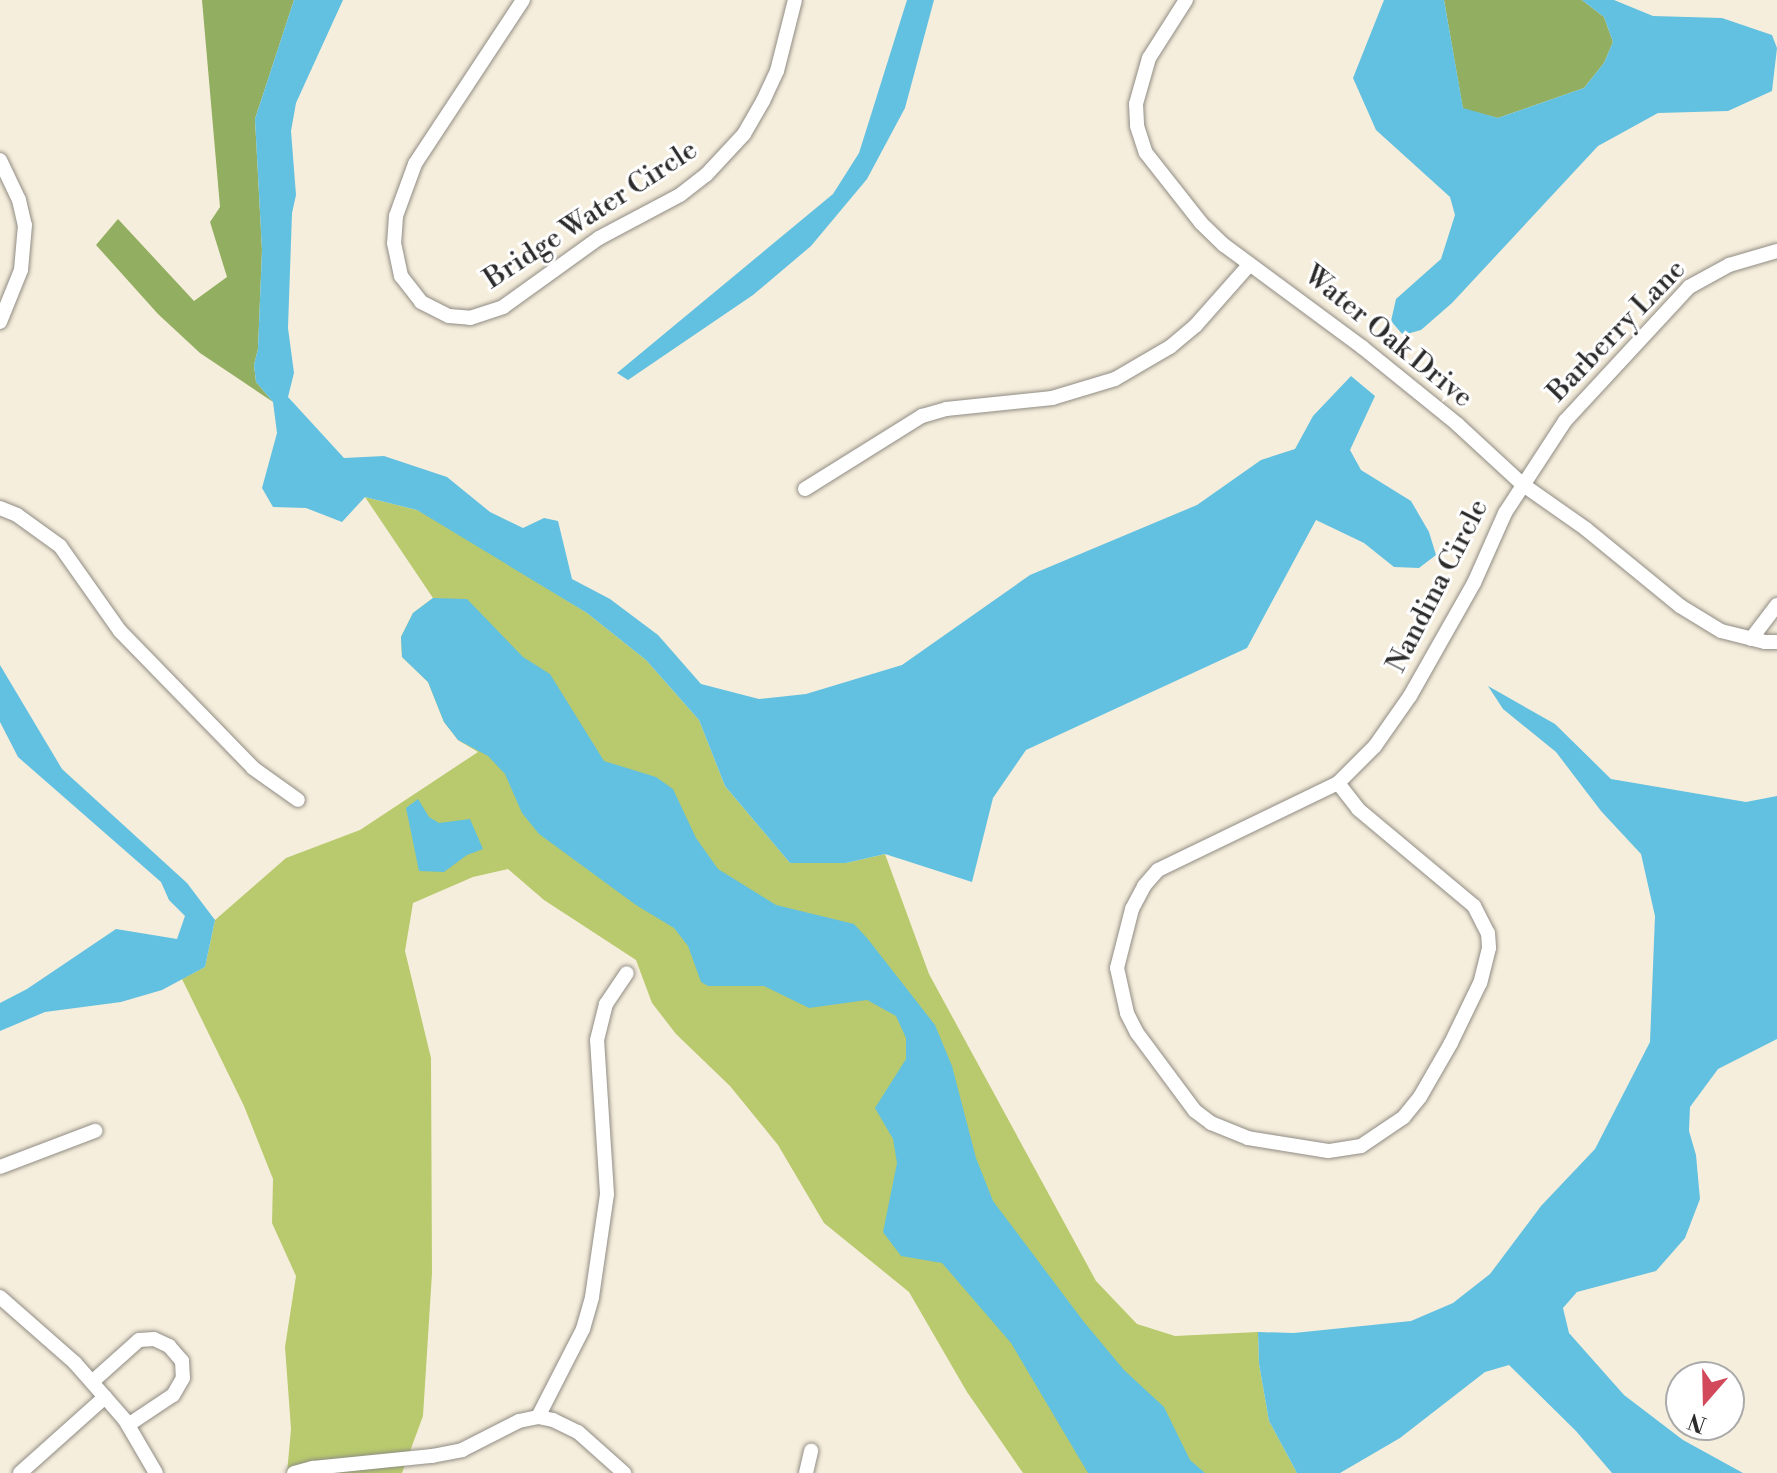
<!DOCTYPE html>
<style>
body{margin:0}
#map{position:relative;width:1777px;height:1473px;overflow:hidden;background:#f6eedc;font-family:"Libre Bodoni",serif}
div>[style]{position:absolute}
[style*='--x']{left:calc(var(--x)*1px);top:calc(var(--y)*1px);width:calc(var(--w)*1px);rotate:calc(var(--a)*1deg)}
.green>*{inset:0;background:#b8ca6d}
.forest>*{inset:0;background:#92ae60}
.water>*{inset:0;background:#62c0e0}
.roads{filter:drop-shadow(0 0 2px #908c84) drop-shadow(0 0 2px #908c84)}
.street>*{height:14px;margin:-7px;padding:0 7px;transform-origin:7px;border-radius:7px;background:#fff}
span{translate:-50% -50%;white-space:nowrap;text-align:center;line-height:1.15;-webkit-text-stroke:6px #fff;paint-order:stroke}
.street-label{font-size:28px;color:#2b2b2b}
.north{position:absolute;left:1665px;top:1361px;width:80px;height:80px;box-sizing:border-box;background:#fff;border:2px solid #aaa;border-radius:50%;rotate:200deg;font-size:22px;font-weight:700;line-height:32px;text-align:center;color:#2b2b2b}
.north::after{content:'';display:block;margin:auto;width:28px;height:36px;background:#d1495b;clip-path:polygon(50% 0,100% 100%,50% 72%,0 100%)}
</style>
<div id="map">
<div class="green">
<i style="clip-path:polygon(365px 497px,417px 510px,452px 529px,587px 613px,646px 660px,699px 720px,725px 786px,790px 863px,846px 863px,885px 854px,929px 974px,1096px 1281px,1137px 1324px,1175px 1336px,1258px 1332px,1259px 1364px,1269px 1421px,1297px 1473px,1023px 1473px,967px 1392px,909px 1292px,824px 1223px,778px 1145px,730px 1086px,676px 1034px,652px 1003px,636px 960px,544px 900px,508px 869px,473px 877px,413px 903px,405px 951px,431px 1058px,432px 1273px,423px 1416px,402px 1473px,287px 1473px,291px 1429px,285px 1347px,296px 1276px,272px 1223px,273px 1179px,244px 1106px,182px 979px,205px 967px,215px 920px,286px 858px,360px 830px,478px 752px,458px 740px,444px 722px,428px 682px,402px 657px,401px 637px,413px 613px,433px 598px)"></i>
</div>
<div class="forest">
<i style="clip-path:polygon(202px 0,294px 0,255px 119px,262px 250px,258px 349px,254px 365px,256px 382px,273px 402px,200px 353px,158px 314px,96px 245px,118px 219px,194px 301px,227px 277px,210px 222px,220px 207px)"></i>
<i style="clip-path:polygon(1444px 0,1582px 0,1604px 17px,1613px 42px,1604px 63px,1584px 88px,1498px 118px,1463px 109px)"></i>
</div>
<div class="water">
<i style="clip-path:polygon(294px 0,343px 0,296px 103px,291px 131px,296px 195px,292px 213px,288px 328px,294px 373px,288px 397px,344px 458px,384px 456px,447px 477px,490px 512px,523px 528px,544px 518px,558px 521px,572px 579px,610px 599px,658px 635px,701px 684px,759px 699px,806px 694px,902px 665px,1030px 575px,1197px 505px,1261px 460px,1295px 449px,1313px 416px,1351px 376px,1375px 396px,1350px 450px,1361px 470px,1411px 501px,1429px 532px,1436px 555px,1419px 568px,1394px 567px,1364px 543px,1316px 520px,1247px 648px,1026px 750px,993px 798px,972px 882px,885px 854px,846px 863px,790px 863px,725px 786px,699px 720px,646px 660px,587px 613px,417px 510px,365px 497px,342px 522px,306px 508px,273px 507px,262px 488px,277px 433px,273px 402px,256px 382px,254px 365px,258px 349px,262px 250px,255px 119px)"></i>
<i style="clip-path:polygon(907px 0,934px 0,905px 108px,867px 179px,811px 246px,753px 295px,628px 380px,617px 373px,833px 194px,859px 153px)"></i>
<i style="clip-path:polygon(1384px 0,1444px 0,1463px 108px,1498px 118px,1584px 88px,1604px 63px,1613px 42px,1604px 17px,1582px 0,1614px 0,1653px 16px,1722px 18px,1772px 35px,1777px 48px,1772px 91px,1728px 111px,1658px 113px,1598px 146px,1452px 303px,1421px 330px,1403px 335px,1391px 321px,1396px 299px,1441px 259px,1455px 215px,1450px 197px,1376px 130px,1353px 78px)"></i>
<i style="clip-path:polygon(433px 598px,467px 599px,523px 657px,550px 674px,604px 761px,656px 777px,673px 789px,696px 838px,718px 869px,776px 905px,854px 924px,867px 938px,935px 1025px,952px 1066px,976px 1158px,993px 1201px,1084px 1322px,1124px 1370px,1164px 1407px,1190px 1460px,1205px 1473px,1088px 1473px,1011px 1343px,942px 1263px,901px 1256px,883px 1232px,897px 1163px,893px 1139px,875px 1108px,906px 1059px,906px 1038px,896px 1016px,867px 1000px,809px 1008px,764px 986px,708px 986px,701px 982px,688px 946px,674px 928px,636px 905px,539px 834px,522px 813px,505px 774px,488px 756px,458px 740px,444px 722px,428px 682px,402px 657px,401px 637px,413px 613px)"></i>
<i style="clip-path:polygon(0 665px,62px 769px,187px 883px,215px 920px,205px 967px,162px 990px,121px 1002px,45px 1012px,0 1031px,0 1003px,27px 989px,116px 929px,177px 939px,185px 916px,169px 900px,161px 882px,18px 757px,0 722px)"></i>
<i style="clip-path:polygon(1488px 686px,1555px 724px,1611px 779px,1746px 802px,1777px 796px,1777px 1039px,1718px 1069px,1690px 1107px,1689px 1131px,1696px 1155px,1700px 1199px,1685px 1238px,1656px 1271px,1577px 1292px,1563px 1308px,1569px 1333px,1624px 1395px,1683px 1440px,1743px 1473px,1612px 1473px,1576px 1431px,1509px 1365px,1485px 1372px,1400px 1438px,1340px 1473px,1297px 1473px,1269px 1421px,1259px 1364px,1258px 1332px,1294px 1333px,1411px 1321px,1453px 1303px,1490px 1274px,1541px 1206px,1595px 1149px,1650px 1042px,1655px 916px,1641px 854px,1601px 811px,1556px 752px,1503px 709px)"></i>
<i style="clip-path:polygon(418px 799px,429px 817px,439px 823px,470px 819px,483px 849px,467px 855px,444px 872px,419px 871px,406px 808px)"></i>
</div>
<div class="roads">
<div class="street">
<i style="--x:523;--y:0;--w:196;--a:123.4"></i>
<i style="--x:415;--y:164;--w:55;--a:110.1"></i>
<i style="--x:396;--y:216;--w:27;--a:94"></i>
<i style="--x:394;--y:243;--w:34;--a:78"></i>
<i style="--x:401;--y:276;--w:33;--a:52"></i>
<i style="--x:421;--y:302;--w:31;--a:27"></i>
<i style="--x:449;--y:316;--w:21;--a:5"></i>
<i style="--x:470;--y:318;--w:35;--a:-18"></i>
<i style="--x:503;--y:307;--w:118;--a:-35.7"></i>
<i style="--x:599;--y:238;--w:92;--a:-28"></i>
<i style="--x:680;--y:195;--w:33;--a:-38"></i>
<i style="--x:706;--y:175;--w:56;--a:-47.2"></i>
<i style="--x:744;--y:134;--w:38;--a:-60"></i>
<i style="--x:763;--y:101;--w:33;--a:-65"></i>
<i style="--x:777;--y:71;--w:73;--a:-75.8"></i>
<i style="--x:1186;--y:0;--w:69;--a:122.5"></i>
<i style="--x:1149;--y:58;--w:48;--a:105.8"></i>
<i style="--x:1136;--y:104;--w:22;--a:87"></i>
<i style="--x:1137;--y:126;--w:28;--a:72"></i>
<i style="--x:1146;--y:153;--w:89;--a:51.8"></i>
<i style="--x:1201;--y:223;--w:32;--a:44"></i>
<i style="--x:1224;--y:245;--w:172;--a:36.5"></i>
<i style="--x:1362;--y:347;--w:122;--a:39"></i>
<i style="--x:1457;--y:424;--w:88;--a:42.7"></i>
<i style="--x:1522;--y:484;--w:78;--a:35.1"></i>
<i style="--x:1586;--y:529;--w:122;--a:39.3"></i>
<i style="--x:1680;--y:606;--w:48;--a:31.4"></i>
<i style="--x:1721;--y:631;--w:45;--a:14"></i>
<i style="--x:1765;--y:642;--w:12;--a:0"></i>
<i style="--x:0;--y:160;--w:44;--a:64.6"></i>
<i style="--x:19;--y:200;--w:26;--a:77"></i>
<i style="--x:25;--y:225;--w:45;--a:95.1"></i>
<i style="--x:21;--y:270;--w:56;--a:112"></i>
<i style="--x:805;--y:489;--w:138;--a:-32"></i>
<i style="--x:922;--y:416;--w:25;--a:-16"></i>
<i style="--x:946;--y:409;--w:107;--a:-5.9"></i>
<i style="--x:1052;--y:398;--w:66;--a:-16.8"></i>
<i style="--x:1115;--y:379;--w:64;--a:-30.2"></i>
<i style="--x:1170;--y:347;--w:34;--a:-40"></i>
<i style="--x:1196;--y:325;--w:81;--a:-48.5"></i>
<i style="--x:0;--y:508;--w:18;--a:22"></i>
<i style="--x:17;--y:515;--w:53;--a:35.8"></i>
<i style="--x:60;--y:546;--w:104;--a:54.8"></i>
<i style="--x:120;--y:631;--w:191;--a:45.8"></i>
<i style="--x:253;--y:768;--w:55;--a:35.4"></i>
<i style="--x:1751;--y:639;--w:43;--a:-52.6"></i>
<i style="--x:1338;--y:783;--w:33;--a:52"></i>
<i style="--x:1358;--y:809;--w:151;--a:39.9"></i>
<i style="--x:1474;--y:906;--w:30;--a:63"></i>
<i style="--x:1488;--y:933;--w:15;--a:86"></i>
<i style="--x:1489;--y:948;--w:36;--a:104"></i>
<i style="--x:1480;--y:983;--w:67;--a:115.8"></i>
<i style="--x:1451;--y:1043;--w:62;--a:119.9"></i>
<i style="--x:1420;--y:1097;--w:26;--a:129"></i>
<i style="--x:1404;--y:1117;--w:52;--a:146"></i>
<i style="--x:1361;--y:1146;--w:33;--a:171"></i>
<i style="--x:1328;--y:1151;--w:81;--a:-170.8"></i>
<i style="--x:1248;--y:1138;--w:40;--a:-158"></i>
<i style="--x:1211;--y:1123;--w:20;--a:-143"></i>
<i style="--x:1195;--y:1111;--w:97;--a:-126.6"></i>
<i style="--x:1137;--y:1033;--w:22;--a:-117"></i>
<i style="--x:1127;--y:1013;--w:46;--a:-102.5"></i>
<i style="--x:1117;--y:968;--w:61;--a:-75.7"></i>
<i style="--x:1132;--y:909;--w:26;--a:-62"></i>
<i style="--x:1144;--y:886;--w:21;--a:-49"></i>
<i style="--x:1158;--y:870;--w:200;--a:-25.8"></i>
<i style="--x:1338;--y:783;--w:52;--a:-45"></i>
<i style="--x:1375;--y:746;--w:61;--a:-55"></i>
<i style="--x:1410;--y:696;--w:130;--a:-60.5"></i>
<i style="--x:1474;--y:583;--w:77;--a:-66.1"></i>
<i style="--x:1505;--y:513;--w:110;--a:-56.9"></i>
<i style="--x:1565;--y:421;--w:183;--a:-47.2"></i>
<i style="--x:1689;--y:287;--w:46;--a:-28.8"></i>
<i style="--x:1729;--y:265;--w:50;--a:-16.3"></i>
<i style="--x:0;--y:1167;--w:102;--a:-20.8"></i>
<i style="--x:0;--y:1297;--w:100;--a:41.3"></i>
<i style="--x:75;--y:1363;--w:45;--a:48.6"></i>
<i style="--x:105;--y:1397;--w:30;--a:49"></i>
<i style="--x:125;--y:1420;--w:61;--a:59.7"></i>
<i style="--x:92;--y:1382;--w:63;--a:-41.8"></i>
<i style="--x:139;--y:1340;--w:15;--a:-4"></i>
<i style="--x:154;--y:1339;--w:17;--a:25"></i>
<i style="--x:169;--y:1346;--w:20;--a:49"></i>
<i style="--x:182;--y:1361;--w:17;--a:87"></i>
<i style="--x:183;--y:1378;--w:20;--a:120"></i>
<i style="--x:173;--y:1395;--w:54;--a:146.3"></i>
<i style="--x:538;--y:1417;--w:99;--a:-62.9"></i>
<i style="--x:583;--y:1329;--w:33;--a:-74"></i>
<i style="--x:592;--y:1297;--w:104;--a:-81.7"></i>
<i style="--x:607;--y:1194;--w:154;--a:-93.7"></i>
<i style="--x:597;--y:1040;--w:37;--a:-76"></i>
<i style="--x:606;--y:1004;--w:37;--a:-56"></i>
<i style="--x:20;--y:1473;--w:114;--a:-41.8"></i>
<i style="--x:294;--y:1473;--w:20;--a:-15"></i>
<i style="--x:313;--y:1468;--w:120;--a:-5.8"></i>
<i style="--x:432;--y:1456;--w:31;--a:-11"></i>
<i style="--x:462;--y:1450;--w:64;--a:-27"></i>
<i style="--x:519;--y:1421;--w:19;--a:-12"></i>
<i style="--x:538;--y:1417;--w:15;--a:11"></i>
<i style="--x:553;--y:1420;--w:28;--a:26"></i>
<i style="--x:578;--y:1432;--w:62;--a:41.7"></i>
<i style="--x:806;--y:1473;--w:23;--a:-77"></i>
</div>
</div>
<div class="street-label">
<span style="left:591px;top:215px;rotate:-33deg">Bridge Water Circle</span>
<span style="left:1617px;top:331px;rotate:-46deg">Barberry Lane</span>
<span style="left:1388px;top:337px;rotate:39deg">Water Oak Drive</span>
<span style="left:1438px;top:586px;rotate:-63deg">Nandina Circle</span>
</div>
<div class="north">N</div>
</div>
